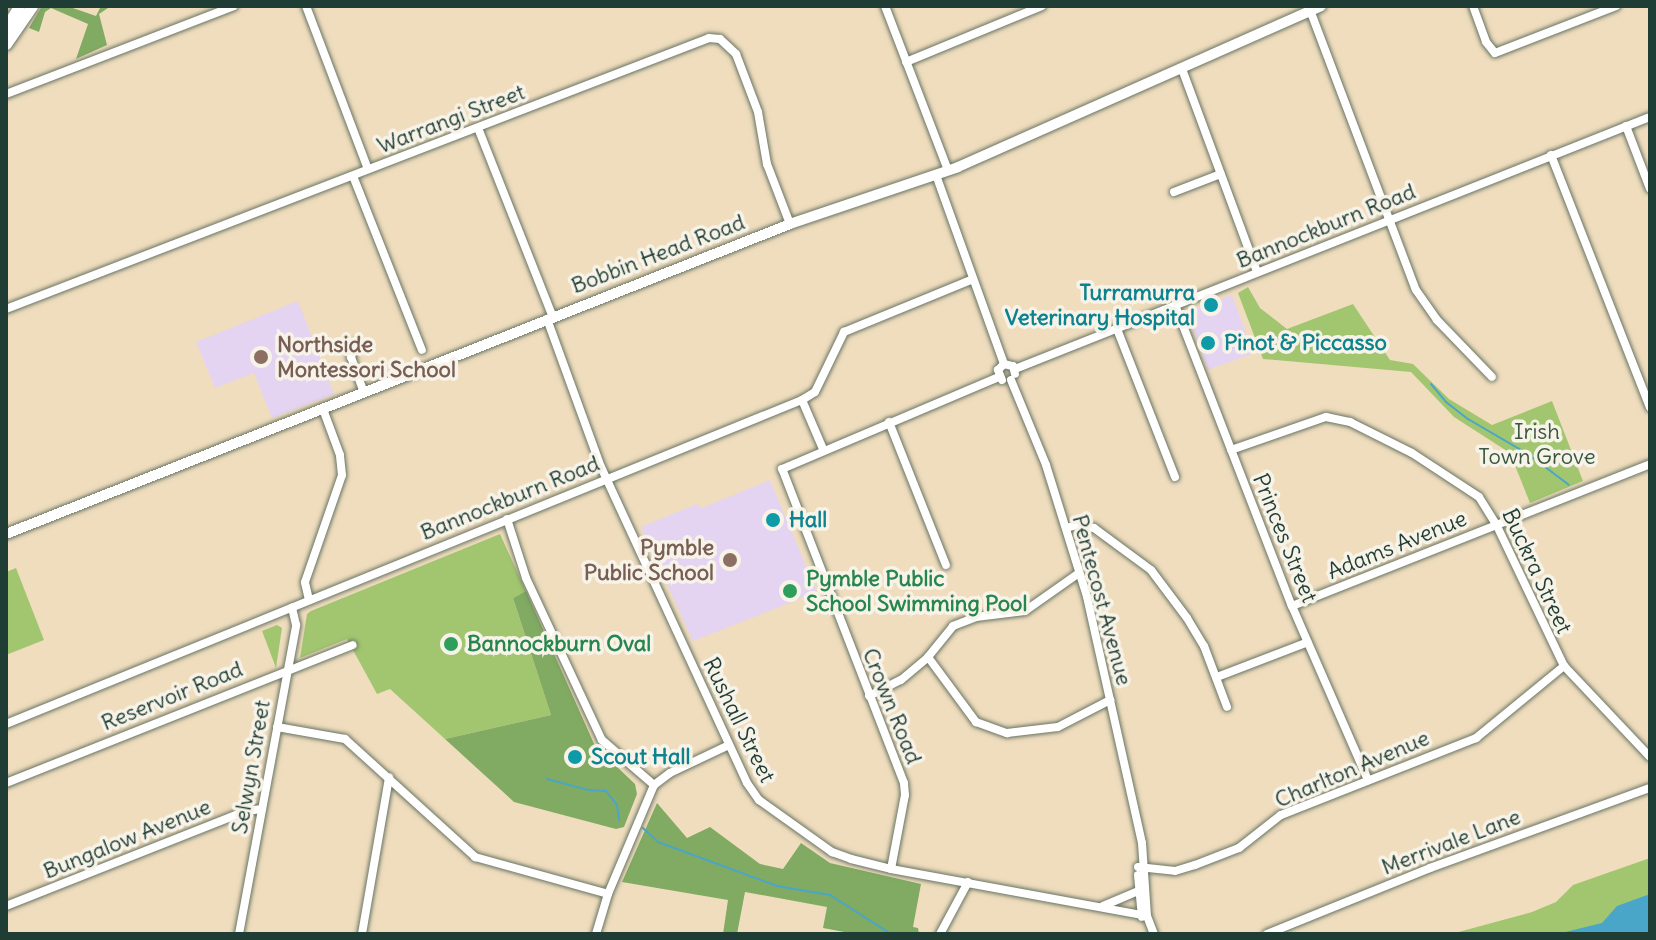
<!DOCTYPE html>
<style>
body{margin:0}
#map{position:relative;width:1656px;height:940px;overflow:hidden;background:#f0ddbe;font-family:Delius,sans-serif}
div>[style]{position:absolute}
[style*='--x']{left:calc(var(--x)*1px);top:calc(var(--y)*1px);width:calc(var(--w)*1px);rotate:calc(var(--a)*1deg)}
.built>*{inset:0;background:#e4d3f1;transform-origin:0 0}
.green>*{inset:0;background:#a2c670}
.forest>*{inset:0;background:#81ab62}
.water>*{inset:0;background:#49a6c8}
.stream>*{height:2px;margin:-1px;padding:0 1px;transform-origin:1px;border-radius:1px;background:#49a6c8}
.roads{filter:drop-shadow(0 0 2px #687564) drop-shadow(0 0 2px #687564)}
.minor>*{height:8px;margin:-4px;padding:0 4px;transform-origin:4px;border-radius:4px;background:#fff}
.major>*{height:10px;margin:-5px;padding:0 5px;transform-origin:5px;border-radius:5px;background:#fff}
.highway>*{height:11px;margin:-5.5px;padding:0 5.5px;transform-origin:5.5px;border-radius:5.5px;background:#fff}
.dots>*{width:22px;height:22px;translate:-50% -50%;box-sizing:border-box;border:4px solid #f7f3e8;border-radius:50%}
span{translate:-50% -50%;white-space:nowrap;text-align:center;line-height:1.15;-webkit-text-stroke:7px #f7f3e8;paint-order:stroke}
.street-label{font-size:22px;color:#1f3d34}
.culture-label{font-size:22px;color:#0d838f;font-weight:700}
.right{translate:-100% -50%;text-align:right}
.left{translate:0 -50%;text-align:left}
.education-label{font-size:22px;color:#785e54;font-weight:700}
.park-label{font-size:22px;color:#395840}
.leisure-label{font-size:22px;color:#27864d;font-weight:700}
.frame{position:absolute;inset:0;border:8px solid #1f3d34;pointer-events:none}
</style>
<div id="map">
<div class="built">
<i style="left:1232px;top:295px;width:62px;height:48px;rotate:70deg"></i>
<i style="clip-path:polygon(298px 301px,334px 394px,272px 418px,254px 373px,215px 388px,196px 342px)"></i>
<i style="clip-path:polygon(770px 480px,817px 592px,693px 641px,641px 527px,697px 504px,702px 508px)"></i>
</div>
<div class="green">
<i style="clip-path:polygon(1248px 287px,1260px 308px,1287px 329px,1353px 304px,1390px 360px,1413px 364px,1449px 399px,1492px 425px,1552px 401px,1583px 481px,1530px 503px,1510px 453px,1454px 417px,1411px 372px,1263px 359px,1238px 293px)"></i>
<i style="clip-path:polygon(500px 534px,526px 591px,513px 598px,551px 715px,445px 739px,390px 689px,377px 694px,347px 639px,300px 658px,307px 614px,311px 611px)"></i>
<i style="clip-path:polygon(16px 568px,44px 640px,6px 655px,6px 572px)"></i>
<i style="clip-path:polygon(277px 625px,282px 628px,276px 668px,262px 631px)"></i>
<i style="clip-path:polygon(1650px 858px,1650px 934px,1451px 934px,1532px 912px,1556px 902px,1573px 885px)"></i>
</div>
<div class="forest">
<i style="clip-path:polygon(42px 6px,67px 6px,96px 16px,101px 6px,111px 6px,99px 14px,107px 45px,76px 59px,88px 24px,51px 8px,45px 12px,39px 32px,29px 28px)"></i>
<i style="clip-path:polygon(526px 591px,595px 746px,635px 784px,637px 794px,624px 827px,616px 829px,514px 802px,445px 739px,551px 715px,513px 598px)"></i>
<i style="clip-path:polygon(657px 803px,687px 838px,710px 827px,760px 864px,783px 869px,801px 843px,830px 863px,921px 884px,913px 927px,918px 928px,919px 934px,855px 934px,823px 928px,827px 907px,745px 892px,737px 934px,723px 934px,728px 900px,622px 882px)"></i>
</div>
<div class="water">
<i style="clip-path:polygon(1650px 894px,1650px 934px,1557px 934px,1602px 923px,1617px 906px)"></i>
</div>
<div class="stream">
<i style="--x:1431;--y:384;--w:23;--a:50"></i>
<i style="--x:1446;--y:402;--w:28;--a:38"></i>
<i style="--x:1468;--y:419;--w:69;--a:30.3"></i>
<i style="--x:1528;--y:454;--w:51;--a:37.1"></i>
<i style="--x:547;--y:779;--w:42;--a:15"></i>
<i style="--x:588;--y:790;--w:18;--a:3"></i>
<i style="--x:606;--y:791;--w:18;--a:52"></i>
<i style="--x:617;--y:805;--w:15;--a:82"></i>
<i style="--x:643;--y:828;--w:21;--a:43"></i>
<i style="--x:658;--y:842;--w:127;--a:20.3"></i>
<i style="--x:777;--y:886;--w:54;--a:9.6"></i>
<i style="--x:830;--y:895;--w:72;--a:32.6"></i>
</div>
<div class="roads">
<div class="minor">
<i style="--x:306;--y:6;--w:174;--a:69.2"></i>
<i style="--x:885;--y:6;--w:176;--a:69"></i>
<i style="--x:1473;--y:6;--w:38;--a:70"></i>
<i style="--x:1486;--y:42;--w:14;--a:51"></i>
<i style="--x:1495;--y:53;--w:130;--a:-21.2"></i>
<i style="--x:1310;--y:10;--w:299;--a:69.3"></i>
<i style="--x:1416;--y:290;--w:37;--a:55"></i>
<i style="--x:1437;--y:320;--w:79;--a:46"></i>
<i style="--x:906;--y:62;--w:147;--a:-22.4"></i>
<i style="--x:1182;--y:69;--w:216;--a:69.7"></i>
<i style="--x:6;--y:94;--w:244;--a:-21.1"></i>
<i style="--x:1626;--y:126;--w:67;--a:69.1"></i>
<i style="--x:478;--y:128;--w:203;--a:68.4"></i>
<i style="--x:1551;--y:155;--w:271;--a:68.6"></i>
<i style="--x:936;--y:175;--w:201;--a:70.2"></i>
<i style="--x:1004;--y:364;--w:9;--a:13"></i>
<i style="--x:1013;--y:366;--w:8;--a:76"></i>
<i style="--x:353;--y:176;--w:187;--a:68.4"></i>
<i style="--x:1174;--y:192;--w:50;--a:-21"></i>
<i style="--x:1175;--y:305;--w:323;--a:68.8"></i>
<i style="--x:1292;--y:606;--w:190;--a:66.4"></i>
<i style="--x:6;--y:309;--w:753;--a:-21.08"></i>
<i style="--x:709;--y:38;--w:11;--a:5"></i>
<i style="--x:720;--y:39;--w:22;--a:43"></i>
<i style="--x:736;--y:54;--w:62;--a:69.2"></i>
<i style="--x:758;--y:112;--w:53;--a:80.2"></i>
<i style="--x:767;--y:164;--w:64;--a:69"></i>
<i style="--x:547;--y:319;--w:158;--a:70"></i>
<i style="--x:601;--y:467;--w:348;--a:65.2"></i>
<i style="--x:747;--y:783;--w:21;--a:55"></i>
<i style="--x:759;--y:800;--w:90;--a:35.5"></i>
<i style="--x:832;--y:852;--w:20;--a:20"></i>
<i style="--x:851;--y:859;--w:41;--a:14"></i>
<i style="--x:891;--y:869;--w:260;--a:10.4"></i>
<i style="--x:1117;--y:329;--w:159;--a:68.6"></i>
<i style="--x:356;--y:343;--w:15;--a:110"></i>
<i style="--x:351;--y:357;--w:37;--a:70"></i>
<i style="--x:1015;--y:369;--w:683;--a:-21.65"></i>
<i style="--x:1002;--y:380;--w:11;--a:-112"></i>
<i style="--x:998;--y:370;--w:8;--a:-45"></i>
<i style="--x:1011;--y:380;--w:92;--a:67.6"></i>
<i style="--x:1046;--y:465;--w:138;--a:72.7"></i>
<i style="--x:1087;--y:597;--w:252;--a:77.4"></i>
<i style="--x:1142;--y:843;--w:73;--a:86.1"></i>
<i style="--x:1147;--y:916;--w:19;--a:69"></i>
<i style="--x:802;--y:400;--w:53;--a:66.8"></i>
<i style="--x:889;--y:422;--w:154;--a:68.3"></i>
<i style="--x:1231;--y:450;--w:101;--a:-19.2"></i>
<i style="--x:1326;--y:417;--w:25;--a:12"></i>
<i style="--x:1350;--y:422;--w:69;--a:26.6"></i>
<i style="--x:1412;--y:453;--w:80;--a:33.3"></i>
<i style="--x:1479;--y:497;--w:32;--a:58"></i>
<i style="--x:1496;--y:524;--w:157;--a:64.4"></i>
<i style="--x:1564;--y:666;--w:125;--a:46.6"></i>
<i style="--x:507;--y:519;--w:62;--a:72.1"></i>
<i style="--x:526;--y:578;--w:179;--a:64.9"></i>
<i style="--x:602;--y:740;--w:69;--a:40.9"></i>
<i style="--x:1066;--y:528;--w:11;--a:-15"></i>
<i style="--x:1077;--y:525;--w:17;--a:10"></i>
<i style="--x:1094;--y:528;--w:71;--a:36.4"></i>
<i style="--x:1151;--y:570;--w:60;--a:53.1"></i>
<i style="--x:1187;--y:618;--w:33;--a:59"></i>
<i style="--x:1204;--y:646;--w:65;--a:69.3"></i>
<i style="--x:309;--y:600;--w:18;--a:-103"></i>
<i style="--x:305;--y:582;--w:113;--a:-70.9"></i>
<i style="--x:342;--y:475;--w:20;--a:-96"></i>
<i style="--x:340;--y:455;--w:49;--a:-110.3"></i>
<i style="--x:1292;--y:606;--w:385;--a:-21.6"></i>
<i style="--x:928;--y:657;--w:81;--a:53.6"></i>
<i style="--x:976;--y:722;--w:33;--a:20"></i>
<i style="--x:1007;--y:733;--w:51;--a:-6.7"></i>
<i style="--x:1058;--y:727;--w:59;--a:-27.4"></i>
<i style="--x:1217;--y:677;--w:97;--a:-21"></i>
<i style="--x:869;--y:696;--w:36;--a:-27"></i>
<i style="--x:901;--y:680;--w:35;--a:-40"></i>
<i style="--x:928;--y:657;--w:40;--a:-51"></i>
<i style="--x:953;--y:626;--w:25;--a:-21"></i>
<i style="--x:976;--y:617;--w:49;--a:-7"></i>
<i style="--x:1025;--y:611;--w:66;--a:-35.1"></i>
<i style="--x:6;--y:724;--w:859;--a:-22.15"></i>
<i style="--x:802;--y:400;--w:15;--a:-32"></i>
<i style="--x:815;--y:392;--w:67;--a:-64.2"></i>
<i style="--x:844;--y:332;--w:139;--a:-22.3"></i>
<i style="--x:277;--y:727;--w:69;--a:10"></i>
<i style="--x:345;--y:739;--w:176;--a:42.2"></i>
<i style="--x:475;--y:857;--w:138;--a:15.5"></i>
<i style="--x:6;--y:783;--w:373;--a:-21.7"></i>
<i style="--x:1138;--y:867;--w:37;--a:6"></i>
<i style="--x:1175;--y:871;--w:21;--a:-17"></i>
<i style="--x:1195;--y:865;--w:47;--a:-21.1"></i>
<i style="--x:1239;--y:848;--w:53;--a:-38.2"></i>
<i style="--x:1281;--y:815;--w:210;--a:-21.5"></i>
<i style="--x:1476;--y:738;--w:114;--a:-39.3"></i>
<i style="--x:891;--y:869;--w:75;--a:-79.3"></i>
<i style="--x:905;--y:795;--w:12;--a:-95"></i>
<i style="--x:904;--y:783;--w:337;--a:-111.2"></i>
<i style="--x:782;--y:469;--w:236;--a:-23"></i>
<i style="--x:1138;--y:875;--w:42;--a:84.6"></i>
<i style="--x:6;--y:906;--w:258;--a:-21.6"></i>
<i style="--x:246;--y:811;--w:16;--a:-7"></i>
<i style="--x:1103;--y:906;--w:38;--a:-23"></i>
<i style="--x:239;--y:934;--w:314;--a:-79.5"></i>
<i style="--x:296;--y:625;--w:18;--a:-103"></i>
<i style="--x:362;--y:934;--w:159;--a:-80.2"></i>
<i style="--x:596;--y:934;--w:42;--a:-73.3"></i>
<i style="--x:608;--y:894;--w:118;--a:-67.1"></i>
<i style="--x:654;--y:785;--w:20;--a:-37"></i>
<i style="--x:670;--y:773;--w:65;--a:-25.4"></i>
<i style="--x:940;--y:934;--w:59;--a:-61.7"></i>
<i style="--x:1267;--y:934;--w:176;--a:-22"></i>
<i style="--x:1430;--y:868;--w:234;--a:-20"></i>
</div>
<div class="major">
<i style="--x:6;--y:534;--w:843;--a:-21.57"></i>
<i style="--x:790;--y:224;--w:177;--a:-18.7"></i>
<i style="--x:958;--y:167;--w:397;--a:-23.9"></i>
</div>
<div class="highway">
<i style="--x:6;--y:27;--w:25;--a:-58"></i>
<i style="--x:6;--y:44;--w:46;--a:-55.6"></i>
</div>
</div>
<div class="dots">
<i style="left:1211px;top:305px;background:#0f9aa8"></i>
<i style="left:1208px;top:343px;background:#0f9aa8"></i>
<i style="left:261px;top:357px;background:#8d6e63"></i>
<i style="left:773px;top:520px;background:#0f9aa8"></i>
<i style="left:730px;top:560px;background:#8d6e63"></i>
<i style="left:790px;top:591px;background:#2e9e5b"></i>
<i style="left:451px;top:644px;background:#2e9e5b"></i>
<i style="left:575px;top:757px;background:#0f9aa8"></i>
</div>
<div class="street-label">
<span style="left:451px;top:119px;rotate:-21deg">Warrangi Street</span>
<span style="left:1326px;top:226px;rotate:-22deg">Bannockburn Road</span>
<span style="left:658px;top:254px;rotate:-21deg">Bobbin Head Road</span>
<span style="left:510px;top:498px;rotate:-22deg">Bannockburn Road</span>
<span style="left:1285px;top:538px;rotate:68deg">Princes Street</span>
<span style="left:1397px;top:545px;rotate:-22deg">Adams Avenue</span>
<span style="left:1537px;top:571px;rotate:65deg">Buckra Street</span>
<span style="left:1102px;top:600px;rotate:75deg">Pentecost Avenue</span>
<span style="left:172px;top:696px;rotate:-22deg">Reservoir Road</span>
<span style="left:892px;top:706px;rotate:68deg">Crown Road</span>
<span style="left:739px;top:720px;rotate:64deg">Rushall Street</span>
<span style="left:251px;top:767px;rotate:-80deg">Selwyn Street</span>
<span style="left:1352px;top:769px;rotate:-23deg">Charlton Avenue</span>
<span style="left:127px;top:839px;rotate:-22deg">Bungalow Avenue</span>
<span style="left:1451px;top:842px;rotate:-21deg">Merrivale Lane</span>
</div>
<div class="culture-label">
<span class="right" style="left:1195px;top:305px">Turramurra<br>Veterinary Hospital</span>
<span class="left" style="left:1224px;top:343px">Pinot &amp; Piccasso</span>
<span class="left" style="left:789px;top:520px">Hall</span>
<span class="left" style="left:591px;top:757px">Scout Hall</span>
</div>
<div class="education-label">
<span class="left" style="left:277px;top:357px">Northside<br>Montessori School</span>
<span class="right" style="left:714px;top:560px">Pymble<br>Public School</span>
</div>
<div class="park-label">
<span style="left:1537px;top:444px">Irish<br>Town Grove</span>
</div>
<div class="leisure-label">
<span class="left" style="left:806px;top:591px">Pymble Public<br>School Swimming Pool</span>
<span class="left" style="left:467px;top:644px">Bannockburn Oval</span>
</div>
<div class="frame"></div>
</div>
